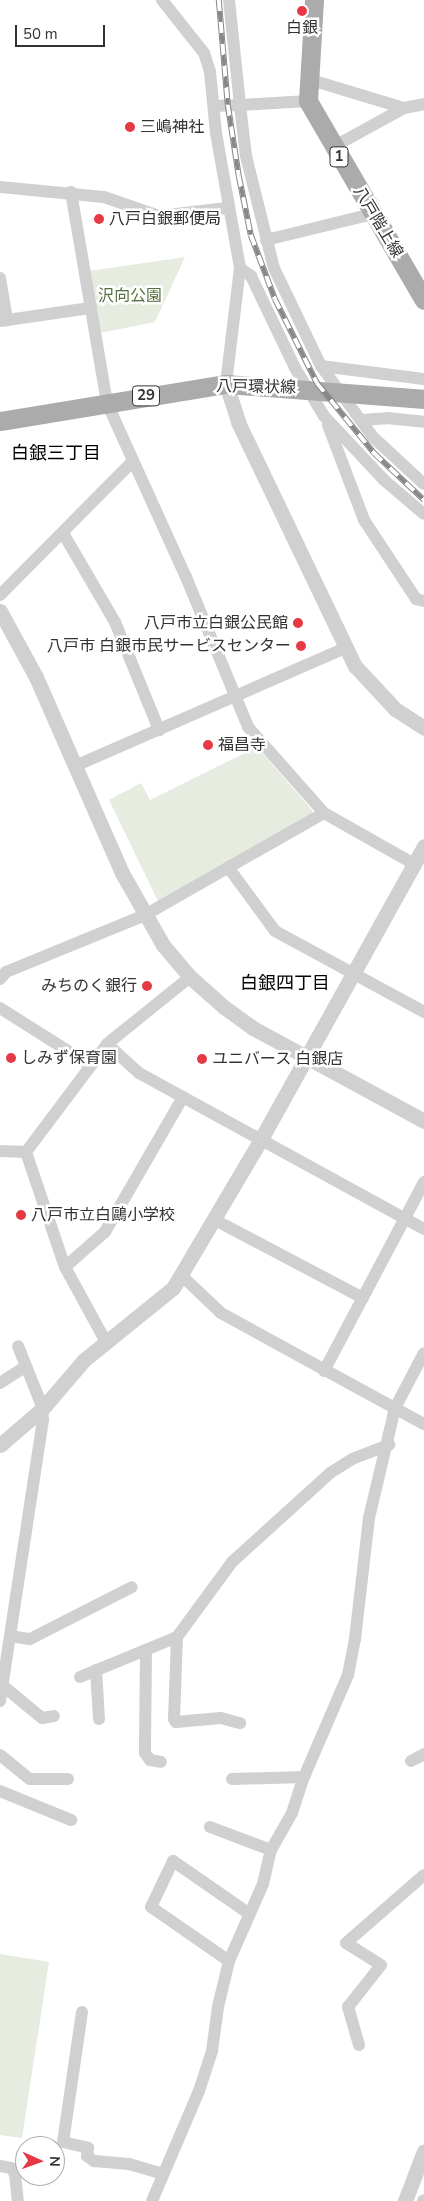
<!DOCTYPE html>
<meta charset="utf-8">
<style>
body{margin:0}
#map{position:relative;width:424px;height:2201px;overflow:hidden;background:#fff;font-family:"Nunito Sans","Noto Sans JP",sans-serif}
div>[style]{position:absolute}
[style*='--x']{left:calc(var(--x)*1px);top:calc(var(--y)*1px);width:calc(var(--w)*1px);rotate:calc(var(--a)*1deg)}
.green>*{inset:0;background:#e6ecdf}
.minor>*{height:12px;margin:-6px;padding:0 6px;transform-origin:6px;border-radius:6px;background:#d0d0d0}
.tertiary>*{height:15px;margin:-7.5px;padding:0 7.5px;transform-origin:7.5px;border-radius:7.5px;background:#d0d0d0}
.primary>*{height:19px;margin:-9.5px;padding:0 9.5px;transform-origin:9.5px;border-radius:9.5px;background:#ababab}
.rail>*{height:5.5px;margin-top:-2.75px;transform-origin:0;background:repeating-linear-gradient(90deg,#fff 0 11px,#888 0 22px);box-sizing:border-box;border-block:1px solid #888}
.dots>*{width:14px;height:14px;translate:-50% -50%;box-sizing:border-box;border:2px solid #fff;border-radius:50%}
span{translate:-50% -50%;white-space:nowrap;text-align:center;line-height:1.15;-webkit-text-stroke:5px #fff;paint-order:stroke}
.shield-label span{padding:1px 4px;background:#fff;border:1px solid;border-radius:4px;-webkit-text-stroke-width:0}
.shield-label{font-size:15px;color:#333;font-weight:700}
.poi-label{font-size:16px;color:#333}
.left{translate:0 -50%;text-align:left}
.right{translate:-100% -50%;text-align:right}
.street-label{font-size:16px;color:#333}
.park-label{font-size:16px;color:#56703f}
.neighbourhood-label{font-size:18px;color:#000}
.north{position:absolute;left:15px;top:2136px;width:50px;height:50px;box-sizing:border-box;background:#fff;border:1px solid #adadad;border-radius:50%;rotate:92deg;font-size:14px;font-weight:700;line-height:20px;text-align:center;color:#333}
.north::after{content:'';display:block;margin:auto;width:18px;height:22px;background:#e63946;clip-path:polygon(50% 0,100% 100%,50% 72%,0 100%)}
.scale{position:absolute;left:15px;top:25px;width:90px;height:22px;box-sizing:border-box;border:2px solid #333;border-top:0;padding-left:6px;font-size:15px;line-height:18px;white-space:nowrap;color:#333;-webkit-text-stroke:4px #fff;paint-order:stroke}
</style>
<div id="map">
<div class="green">
<i style="clip-path:polygon(185px 257px,155px 322px,100px 333px,89px 271px)"></i>
<i style="clip-path:polygon(257px 747px,312px 810px,312px 815px,158px 901px,109px 800px,141px 783px,150px 800px)"></i>
<i style="clip-path:polygon(0 1954px,49px 1962px,22px 2138px,0 2135px)"></i>
</div>
<div class="minor">
<i style="--x:162;--y:0;--w:68;--a:51.6"></i>
<i style="--x:204;--y:53;--w:20;--a:72"></i>
<i style="--x:210;--y:72;--w:61;--a:84.4"></i>
<i style="--x:216;--y:133;--w:137;--a:79.9"></i>
<i style="--x:240;--y:268;--w:117;--a:96.9"></i>
<i style="--x:229;--y:0;--w:106;--a:84"></i>
<i style="--x:240;--y:105;--w:68;--a:-3.4"></i>
<i style="--x:308;--y:79;--w:100;--a:16.8"></i>
<i style="--x:404;--y:108;--w:20;--a:-11"></i>
<i style="--x:214;--y:106;--w:26;--a:-2"></i>
<i style="--x:240;--y:105;--w:51;--a:83.3"></i>
<i style="--x:246;--y:156;--w:115;--a:76"></i>
<i style="--x:274;--y:268;--w:109;--a:64.4"></i>
<i style="--x:321;--y:366;--w:88;--a:53.8"></i>
<i style="--x:373;--y:437;--w:69;--a:42.7"></i>
<i style="--x:333;--y:147;--w:81;--a:-28.8"></i>
<i style="--x:0;--y:187;--w:104;--a:5.5"></i>
<i style="--x:104;--y:197;--w:58;--a:19.1"></i>
<i style="--x:159;--y:216;--w:68;--a:-6.7"></i>
<i style="--x:71;--y:192;--w:214;--a:80.3"></i>
<i style="--x:107;--y:403;--w:191;--a:65.6"></i>
<i style="--x:186;--y:577;--w:162;--a:67.5"></i>
<i style="--x:248;--y:727;--w:115;--a:48.5"></i>
<i style="--x:324;--y:813;--w:103;--a:29.5"></i>
<i style="--x:266;--y:240;--w:110;--a:-13.7"></i>
<i style="--x:240;--y:268;--w:14;--a:36"></i>
<i style="--x:251;--y:276;--w:102;--a:64.4"></i>
<i style="--x:295;--y:368;--w:56;--a:58.9"></i>
<i style="--x:324;--y:416;--w:88;--a:46.8"></i>
<i style="--x:384;--y:480;--w:52;--a:40.4"></i>
<i style="--x:0;--y:278;--w:43;--a:80.5"></i>
<i style="--x:0;--y:321;--w:91;--a:-8.2"></i>
<i style="--x:321;--y:366;--w:104;--a:7.2"></i>
<i style="--x:361;--y:420;--w:26;--a:-4"></i>
<i style="--x:387;--y:418;--w:37;--a:6"></i>
<i style="--x:328;--y:425;--w:102;--a:69.2"></i>
<i style="--x:364;--y:520;--w:95;--a:56.6"></i>
<i style="--x:416;--y:599;--w:8;--a:14"></i>
<i style="--x:63;--y:533;--w:103;--a:59.7"></i>
<i style="--x:115;--y:622;--w:117;--a:67.8"></i>
<i style="--x:0;--y:595;--w:187;--a:-45.2"></i>
<i style="--x:75;--y:766;--w:295;--a:-23.6"></i>
<i style="--x:228;--y:867;--w:79;--a:53.7"></i>
<i style="--x:275;--y:931;--w:170;--a:28.5"></i>
<i style="--x:0;--y:979;--w:9;--a:-49"></i>
<i style="--x:6;--y:972;--w:150;--a:-22.3"></i>
<i style="--x:145;--y:915;--w:206;--a:-29.7"></i>
<i style="--x:0;--y:1008;--w:107;--a:32.3"></i>
<i style="--x:107;--y:1044;--w:43;--a:42.2"></i>
<i style="--x:139;--y:1073;--w:325;--a:28.7"></i>
<i style="--x:0;--y:1151;--w:26;--a:2"></i>
<i style="--x:26;--y:1152;--w:121;--a:71.3"></i>
<i style="--x:65;--y:1267;--w:85;--a:61.3"></i>
<i style="--x:26;--y:1152;--w:135;--a:-53.1"></i>
<i style="--x:107;--y:1044;--w:107;--a:-38.9"></i>
<i style="--x:215;--y:1220;--w:167;--a:27.8"></i>
<i style="--x:65;--y:1267;--w:53;--a:-41.2"></i>
<i style="--x:105;--y:1232;--w:156;--a:-60"></i>
<i style="--x:181;--y:1275;--w:55;--a:43.5"></i>
<i style="--x:221;--y:1313;--w:231;--a:28.7"></i>
<i style="--x:324;--y:1371;--w:214;--a:-62.1"></i>
<i style="--x:0;--y:1383;--w:30;--a:-33"></i>
<i style="--x:10;--y:1636;--w:20;--a:9"></i>
<i style="--x:30;--y:1639;--w:114;--a:-27"></i>
<i style="--x:177;--y:1637;--w:82;--a:92.1"></i>
<i style="--x:174;--y:1719;--w:4;--a:56"></i>
<i style="--x:176;--y:1722;--w:45;--a:-5.1"></i>
<i style="--x:221;--y:1718;--w:20;--a:15"></i>
<i style="--x:146;--y:1650;--w:103;--a:90.6"></i>
<i style="--x:145;--y:1753;--w:9;--a:54"></i>
<i style="--x:150;--y:1760;--w:11;--a:10"></i>
<i style="--x:96;--y:1670;--w:49;--a:86.5"></i>
<i style="--x:80;--y:1677;--w:105;--a:-22.4"></i>
<i style="--x:177;--y:1637;--w:93;--a:-53.7"></i>
<i style="--x:232;--y:1562;--w:132;--a:-42.2"></i>
<i style="--x:330;--y:1473;--w:26;--a:-32"></i>
<i style="--x:352;--y:1459;--w:40;--a:-21"></i>
<i style="--x:2;--y:1685;--w:52;--a:39.5"></i>
<i style="--x:42;--y:1718;--w:12;--a:-9"></i>
<i style="--x:0;--y:1701;--w:285;--a:-81.3"></i>
<i style="--x:43;--y:1419;--w:18;--a:-99"></i>
<i style="--x:40;--y:1401;--w:59;--a:-111.8"></i>
<i style="--x:0;--y:1755;--w:38;--a:39"></i>
<i style="--x:30;--y:1779;--w:38;--a:0"></i>
<i style="--x:411;--y:1761;--w:15;--a:-28"></i>
<i style="--x:232;--y:1779;--w:72;--a:-1.6"></i>
<i style="--x:0;--y:1791;--w:77;--a:22.2"></i>
<i style="--x:210;--y:1827;--w:65;--a:20.7"></i>
<i style="--x:229;--y:1961;--w:95;--a:-145.3"></i>
<i style="--x:151;--y:1907;--w:51;--a:-64.4"></i>
<i style="--x:173;--y:1861;--w:91;--a:34.7"></i>
<i style="--x:82;--y:2012;--w:131;--a:98.3"></i>
<i style="--x:63;--y:2142;--w:26;--a:13"></i>
<i style="--x:88;--y:2148;--w:8;--a:97"></i>
<i style="--x:87;--y:2156;--w:9;--a:36"></i>
<i style="--x:94;--y:2161;--w:35;--a:5"></i>
<i style="--x:129;--y:2164;--w:35;--a:16"></i>
<i style="--x:359;--y:2045;--w:40;--a:-106"></i>
<i style="--x:348;--y:2007;--w:53;--a:-51.8"></i>
<i style="--x:381;--y:1965;--w:41;--a:-147.8"></i>
<i style="--x:346;--y:1943;--w:103;--a:-41.1"></i>
<i style="--x:0;--y:2166;--w:11;--a:10"></i>
<i style="--x:11;--y:2168;--w:7;--a:56"></i>
<i style="--x:15;--y:2174;--w:27;--a:84"></i>
<i style="--x:152;--y:2201;--w:120;--a:-66.9"></i>
<i style="--x:199;--y:2091;--w:42;--a:-72"></i>
<i style="--x:212;--y:2051;--w:44;--a:-82.2"></i>
<i style="--x:218;--y:2007;--w:47;--a:-76.6"></i>
<i style="--x:229;--y:1961;--w:84;--a:-66.2"></i>
<i style="--x:263;--y:1884;--w:35;--a:-77"></i>
<i style="--x:271;--y:1850;--w:43;--a:-60.4"></i>
<i style="--x:292;--y:1813;--w:38;--a:-72"></i>
<i style="--x:304;--y:1777;--w:111;--a:-66.7"></i>
<i style="--x:348;--y:1675;--w:37;--a:-79"></i>
<i style="--x:355;--y:1639;--w:122;--a:-83.4"></i>
<i style="--x:369;--y:1518;--w:113;--a:-76.7"></i>
<i style="--x:395;--y:1408;--w:62;--a:-62.2"></i>
<i style="--x:423;--y:2201;--w:1;--a:-45"></i>
</div>
<div class="tertiary">
<i style="--x:226;--y:384;--w:40;--a:72"></i>
<i style="--x:238;--y:422;--w:271;--a:64.4"></i>
<i style="--x:355;--y:666;--w:59;--a:47.1"></i>
<i style="--x:395;--y:709;--w:35;--a:33"></i>
<i style="--x:0;--y:611;--w:75;--a:61.4"></i>
<i style="--x:36;--y:677;--w:214;--a:66.3"></i>
<i style="--x:122;--y:873;--w:83;--a:60.3"></i>
<i style="--x:163;--y:945;--w:42;--a:49.8"></i>
<i style="--x:190;--y:977;--w:45;--a:41.4"></i>
<i style="--x:224;--y:1007;--w:36;--a:36"></i>
<i style="--x:253;--y:1028;--w:195;--a:28.5"></i>
<i style="--x:0;--y:1445;--w:55;--a:-40.6"></i>
<i style="--x:42;--y:1409;--w:65;--a:-49.4"></i>
<i style="--x:84;--y:1360;--w:114;--a:-39"></i>
<i style="--x:173;--y:1288;--w:173;--a:-59.4"></i>
<i style="--x:261;--y:1139;--w:335;--a:-60.9"></i>
<i style="--x:405;--y:2201;--w:53;--a:-69.2"></i>
</div>
<div class="primary">
<i style="--x:314;--y:0;--w:101;--a:93.4"></i>
<i style="--x:308;--y:101;--w:230;--a:59.8"></i>
<i style="--x:0;--y:421;--w:229;--a:-9.3"></i>
<i style="--x:226;--y:384;--w:199;--a:4.3"></i>
</div>
<div class="rail">
<i style="--x:219;--y:0;--w:105;--a:85.1"></i>
<i style="--x:228;--y:105;--w:72;--a:81.2"></i>
<i style="--x:239;--y:176;--w:60;--a:78.5"></i>
<i style="--x:251;--y:235;--w:68;--a:69.4"></i>
<i style="--x:275;--y:299;--w:94;--a:63.4"></i>
<i style="--x:317;--y:383;--w:90;--a:50.8"></i>
<i style="--x:374;--y:453;--w:69;--a:43.2"></i>
</div>
<div class="dots">
<i style="left:302px;top:11px;background:#e63946"></i>
<i style="left:130px;top:127px;background:#e63946"></i>
<i style="left:99px;top:219px;background:#e63946"></i>
<i style="left:298px;top:623px;background:#e63946"></i>
<i style="left:301px;top:646px;background:#e63946"></i>
<i style="left:208px;top:745px;background:#e63946"></i>
<i style="left:147px;top:986px;background:#e63946"></i>
<i style="left:11px;top:1058px;background:#e63946"></i>
<i style="left:202px;top:1059px;background:#e63946"></i>
<i style="left:21px;top:1215px;background:#e63946"></i>
</div>
<div class="shield-label">
<span style="left:339px;top:157px">1</span>
<span style="left:146px;top:396px">29</span>
</div>
<div class="poi-label">
<span style="left:302px;top:28px">白銀</span>
<span class="left" style="left:140px;top:127px">三嶋神社</span>
<span class="left" style="left:109px;top:219px">八戸白銀郵便局</span>
<span class="right" style="left:288px;top:623px">八戸市立白銀公民館</span>
<span class="right" style="left:291px;top:646px">八戸市 白銀市民サービスセンター</span>
<span class="left" style="left:218px;top:745px">福昌寺</span>
<span class="right" style="left:137px;top:986px">みちのく銀行</span>
<span class="left" style="left:21px;top:1058px">しみず保育園</span>
<span class="left" style="left:212px;top:1059px">ユニバース 白銀店</span>
<span class="left" style="left:31px;top:1215px">八戸市立白鷗小学校</span>
</div>
<div class="street-label">
<span style="left:378px;top:222px;rotate:59deg">八戸階上線</span>
<span style="left:256px;top:387px;rotate:1deg">八戸環状線</span>
</div>
<div class="park-label">
<span style="left:130px;top:296px">沢向公園</span>
</div>
<div class="neighbourhood-label">
<span style="left:56px;top:453px">白銀三丁目</span>
<span style="left:285px;top:983px">白銀四丁目</span>
</div>
<div class="north">N</div>
<div class="scale">50 m</div>
</div>
